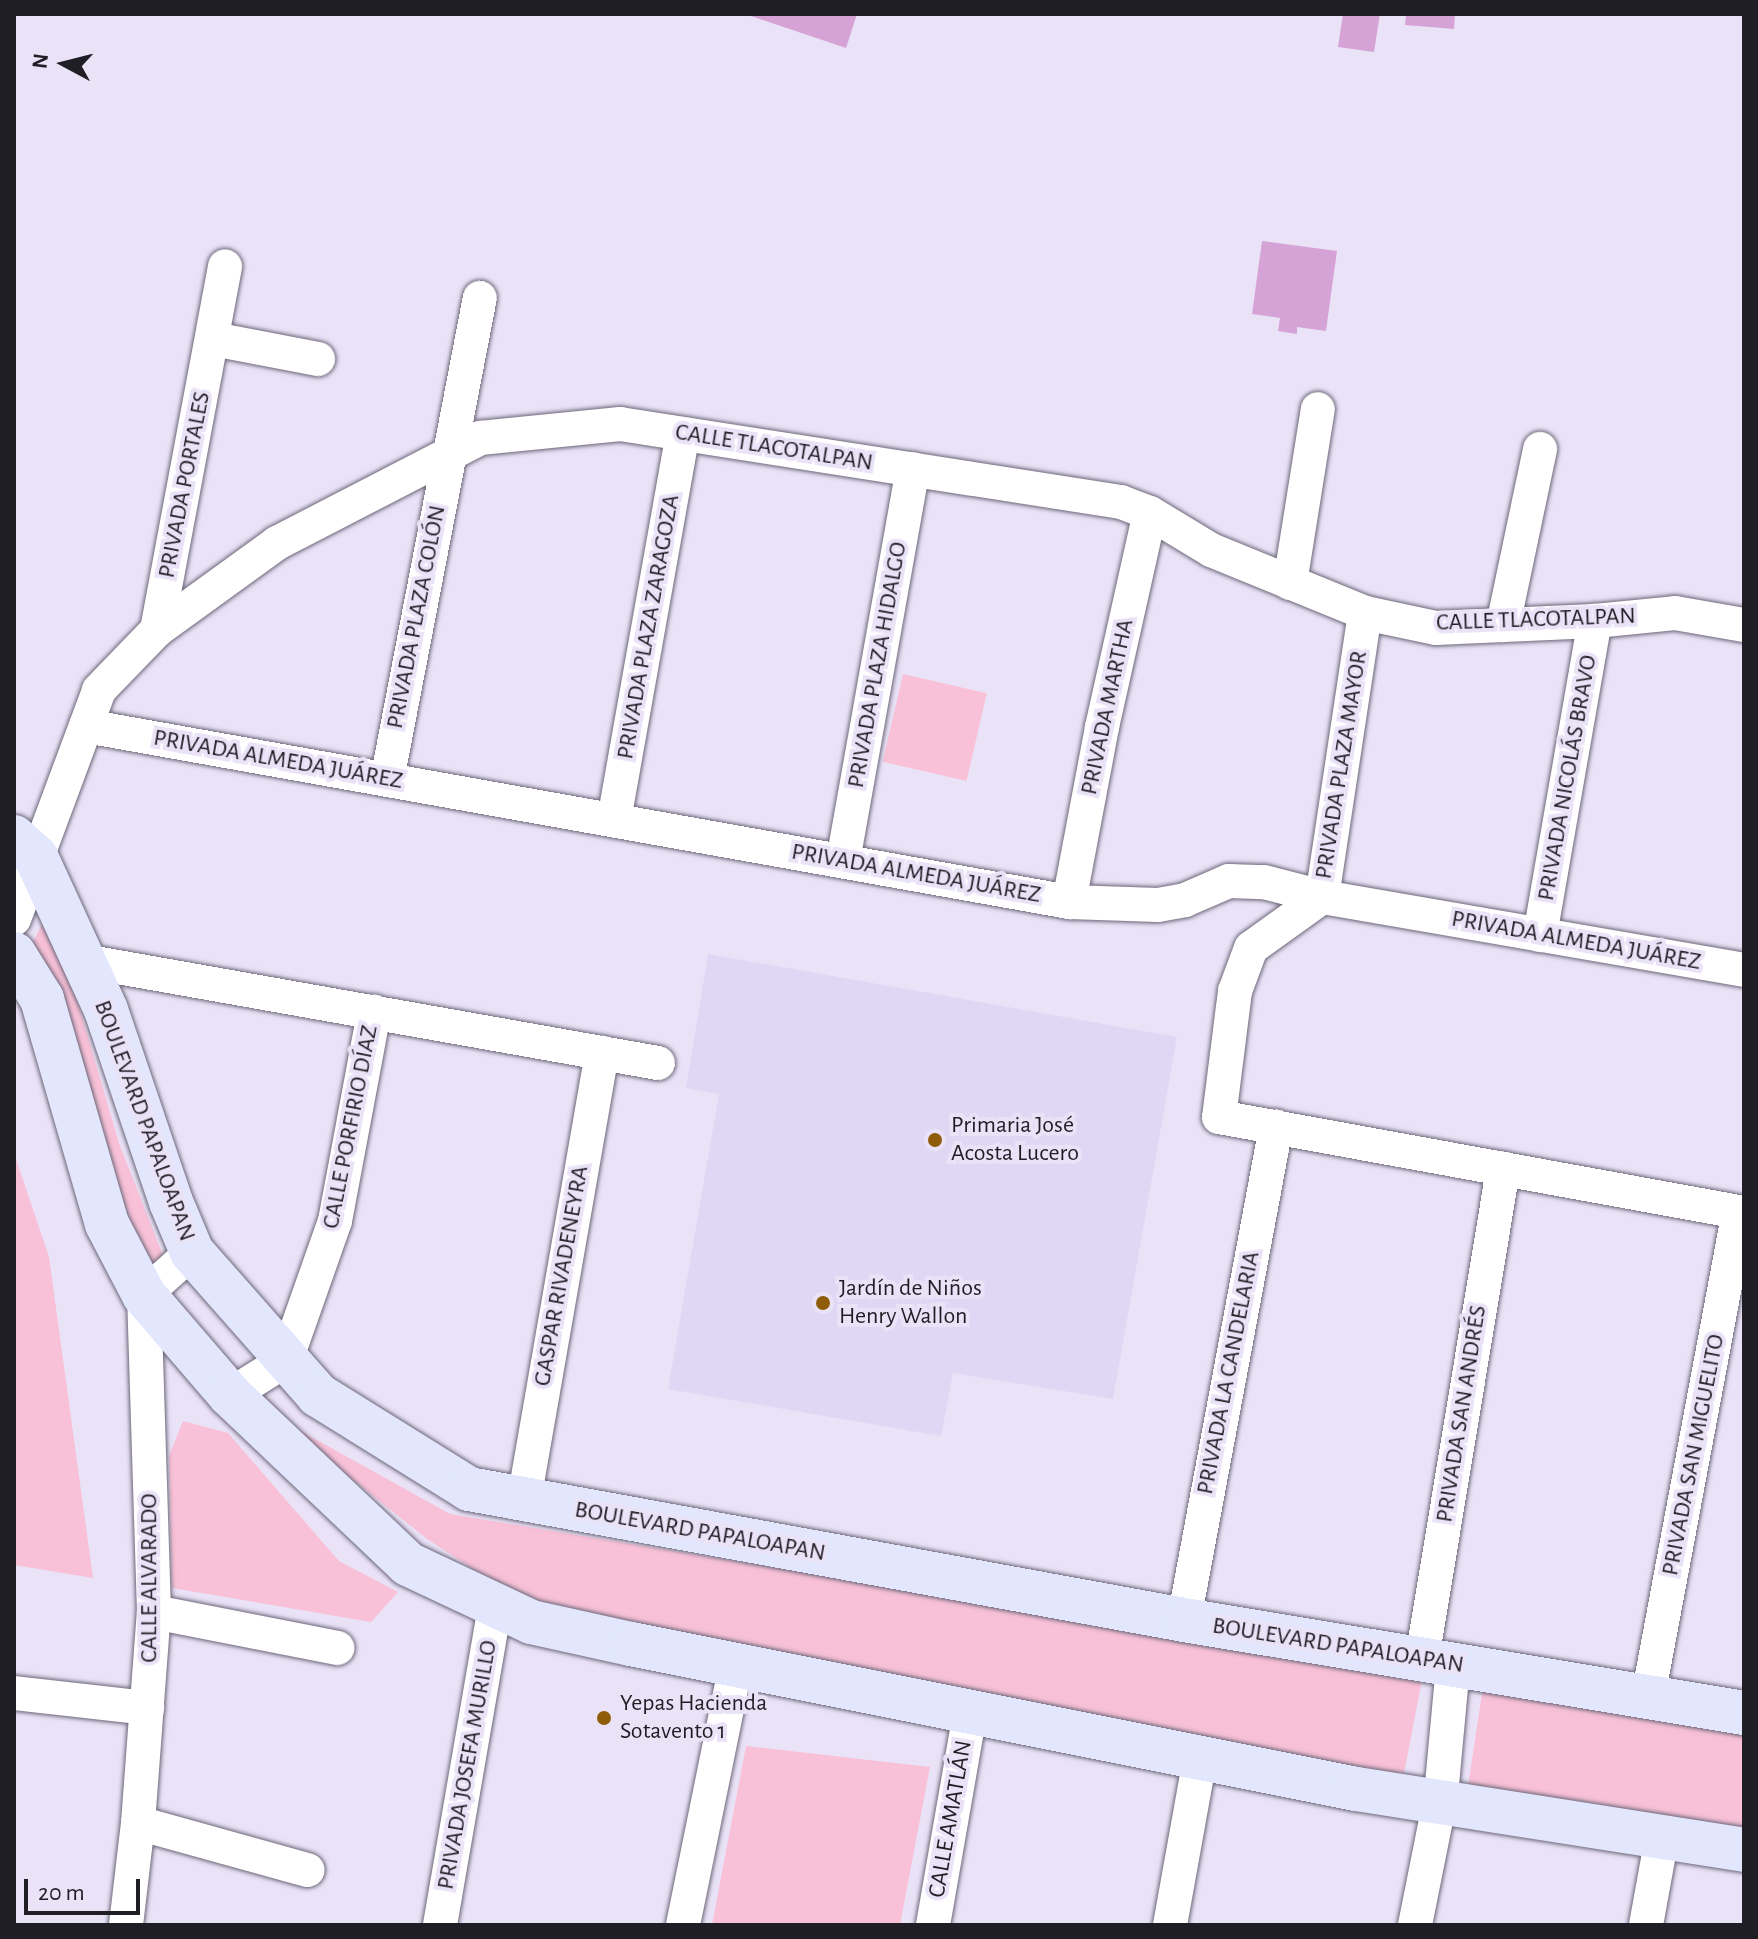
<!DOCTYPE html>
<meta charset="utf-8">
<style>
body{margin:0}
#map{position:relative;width:1758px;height:1939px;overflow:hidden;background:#eae3f8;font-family:"Alegreya Sans",sans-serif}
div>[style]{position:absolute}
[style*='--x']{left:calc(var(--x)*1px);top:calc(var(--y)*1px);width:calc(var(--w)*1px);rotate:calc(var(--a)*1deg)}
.built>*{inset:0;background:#e0d7f4}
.green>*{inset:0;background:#f8c1d7;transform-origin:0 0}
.building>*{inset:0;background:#d6a3d6}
.roads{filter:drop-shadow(0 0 2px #6d6779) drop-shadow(0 0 2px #6d6779)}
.street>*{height:34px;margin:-17px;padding:0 17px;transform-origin:17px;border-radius:17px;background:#fff}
.secondary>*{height:44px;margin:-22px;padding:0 22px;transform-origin:22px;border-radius:22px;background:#e2e7fd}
.dots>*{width:22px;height:22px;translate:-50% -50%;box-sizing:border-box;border:4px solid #eae3f8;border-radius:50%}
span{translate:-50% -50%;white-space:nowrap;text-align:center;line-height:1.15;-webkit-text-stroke:8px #eae3f8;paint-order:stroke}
.street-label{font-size:24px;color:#201e25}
.poi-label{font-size:24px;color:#201e25}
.left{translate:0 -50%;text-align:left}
.frame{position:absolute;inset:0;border:16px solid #201e25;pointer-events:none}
.north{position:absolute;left:24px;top:24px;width:80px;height:80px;-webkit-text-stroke:6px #eae3f8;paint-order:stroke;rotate:277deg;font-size:22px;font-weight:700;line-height:32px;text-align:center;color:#201e25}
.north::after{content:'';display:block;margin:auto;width:28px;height:36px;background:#201e25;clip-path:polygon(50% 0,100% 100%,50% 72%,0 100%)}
.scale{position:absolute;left:24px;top:1879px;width:116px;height:36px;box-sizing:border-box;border:4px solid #201e25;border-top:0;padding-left:10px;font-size:24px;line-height:28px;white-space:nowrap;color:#201e25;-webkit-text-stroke:6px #eae3f8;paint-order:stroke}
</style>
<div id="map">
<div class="built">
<i style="clip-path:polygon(708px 954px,1177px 1037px,1113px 1399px,953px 1373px,941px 1436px,668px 1389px,719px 1094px,686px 1088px)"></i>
</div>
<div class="green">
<i style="left:903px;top:674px;width:86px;height:90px;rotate:13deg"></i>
<i style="clip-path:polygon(45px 918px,68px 969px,119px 1143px,171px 1276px,152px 1282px,61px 1023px,26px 956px)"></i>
<i style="clip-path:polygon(14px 1153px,49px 1257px,93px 1578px,14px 1565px)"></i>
<i style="clip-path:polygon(272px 1415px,450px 1514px,1423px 1675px,1404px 1773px,1378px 1772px,524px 1602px,427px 1539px)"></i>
<i style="clip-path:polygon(183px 1421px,228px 1433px,339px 1561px,398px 1592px,371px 1622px,172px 1588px,169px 1456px)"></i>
<i style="clip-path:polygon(1483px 1686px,1744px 1734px,1744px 1832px,1467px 1793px)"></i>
<i style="clip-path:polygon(746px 1746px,930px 1767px,900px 1925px,712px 1925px)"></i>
</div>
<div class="building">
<i style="clip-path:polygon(745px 14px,857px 14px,846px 48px)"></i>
<i style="clip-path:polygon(1343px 14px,1380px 14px,1374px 52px,1338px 47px)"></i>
<i style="clip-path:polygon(1406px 14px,1455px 14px,1454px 29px,1405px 25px)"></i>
<i style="clip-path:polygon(1262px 241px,1337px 251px,1326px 331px,1297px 327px,1297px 334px,1278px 331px,1280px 318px,1252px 314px)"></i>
</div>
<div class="roads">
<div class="street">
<i style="--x:213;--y:339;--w:107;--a:10.8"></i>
<i style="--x:1290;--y:583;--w:176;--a:-80.9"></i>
<i style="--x:1365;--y:613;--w:287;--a:98.6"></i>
<i style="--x:1322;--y:897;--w:87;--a:144.3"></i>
<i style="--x:1251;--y:948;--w:46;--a:110.4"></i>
<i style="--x:1235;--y:991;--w:127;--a:97.2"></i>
<i style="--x:1219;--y:1117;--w:534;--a:10.36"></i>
<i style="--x:1503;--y:625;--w:180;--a:-78.1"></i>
<i style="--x:157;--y:630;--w:370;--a:-79.4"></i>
<i style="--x:86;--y:726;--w:999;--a:10.15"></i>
<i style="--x:1069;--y:902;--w:89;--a:1.9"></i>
<i style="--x:1158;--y:905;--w:27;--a:-10"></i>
<i style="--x:1185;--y:900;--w:48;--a:-23.4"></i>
<i style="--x:1229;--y:881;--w:35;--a:2"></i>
<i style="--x:1264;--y:882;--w:60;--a:14.5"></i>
<i style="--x:1322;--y:897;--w:428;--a:9.8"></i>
<i style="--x:387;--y:780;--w:491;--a:-79.1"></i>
<i style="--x:614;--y:820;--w:392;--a:-79.9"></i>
<i style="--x:843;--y:861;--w:398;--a:-79.9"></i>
<i style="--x:1069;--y:902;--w:178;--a:-79.3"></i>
<i style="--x:1102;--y:727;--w:219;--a:-77.4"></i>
<i style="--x:14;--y:919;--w:244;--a:-69.6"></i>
<i style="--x:99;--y:690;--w:83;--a:-46"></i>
<i style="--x:157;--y:630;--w:148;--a:-35.9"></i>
<i style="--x:277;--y:543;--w:229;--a:-27.3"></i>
<i style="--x:480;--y:438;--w:141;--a:-5.7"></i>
<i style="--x:620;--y:424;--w:507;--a:8.85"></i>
<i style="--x:1121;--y:502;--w:31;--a:21"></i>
<i style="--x:1150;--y:513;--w:71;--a:31.2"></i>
<i style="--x:1211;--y:550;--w:166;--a:22.2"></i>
<i style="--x:1365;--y:613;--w:73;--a:11.9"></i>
<i style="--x:1436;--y:628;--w:159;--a:-2.5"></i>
<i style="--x:1595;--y:621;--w:80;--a:-5.7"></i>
<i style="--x:1675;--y:613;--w:70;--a:9.9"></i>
<i style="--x:1540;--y:935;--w:319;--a:-80.1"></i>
<i style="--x:84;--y:961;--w:583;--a:10.08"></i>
<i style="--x:230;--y:1395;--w:66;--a:-32"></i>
<i style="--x:286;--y:1360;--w:147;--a:-70.6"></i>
<i style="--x:335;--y:1221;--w:213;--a:-79.4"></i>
<i style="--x:524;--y:1500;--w:454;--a:-80.1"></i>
<i style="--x:154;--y:1612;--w:187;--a:11.1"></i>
<i style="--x:1184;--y:1620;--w:502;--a:-79.43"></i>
<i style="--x:1422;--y:1659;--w:497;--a:-80.6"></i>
<i style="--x:14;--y:1693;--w:134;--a:6.4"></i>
<i style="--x:1648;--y:1697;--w:493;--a:-79.4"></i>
<i style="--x:138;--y:1823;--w:176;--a:15.5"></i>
<i style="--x:126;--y:1925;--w:103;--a:-83.3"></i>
<i style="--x:138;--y:1823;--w:212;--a:-85.7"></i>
<i style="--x:154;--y:1612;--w:317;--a:-91.8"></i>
<i style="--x:144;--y:1295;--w:64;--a:-41.9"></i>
<i style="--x:440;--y:1925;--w:325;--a:-80.2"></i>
<i style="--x:683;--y:1925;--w:265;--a:-78.5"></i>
<i style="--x:933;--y:1925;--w:216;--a:-80.1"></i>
<i style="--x:1170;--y:1925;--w:169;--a:-79.8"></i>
<i style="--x:1415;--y:1925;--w:133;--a:-78.7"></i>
<i style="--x:1441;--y:1795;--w:131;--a:-84.7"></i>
<i style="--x:1646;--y:1925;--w:89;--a:-79.7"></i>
</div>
<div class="secondary">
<i style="--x:14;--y:837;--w:30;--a:42"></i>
<i style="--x:36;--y:857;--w:168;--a:65.4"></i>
<i style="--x:106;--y:1010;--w:203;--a:71.3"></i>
<i style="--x:171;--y:1202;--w:54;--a:67.2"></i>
<i style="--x:192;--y:1252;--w:191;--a:48.6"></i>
<i style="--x:318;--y:1395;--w:178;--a:31.9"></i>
<i style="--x:469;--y:1489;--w:727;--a:10.38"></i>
<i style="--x:1184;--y:1620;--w:568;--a:9.43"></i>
<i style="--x:14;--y:954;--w:53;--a:58.1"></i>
<i style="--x:42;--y:999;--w:234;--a:73.9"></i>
<i style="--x:107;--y:1224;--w:80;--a:62.5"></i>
<i style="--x:144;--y:1295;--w:132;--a:49.3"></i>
<i style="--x:230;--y:1395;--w:245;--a:43.5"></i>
<i style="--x:408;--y:1564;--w:136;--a:25.2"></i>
<i style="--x:531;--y:1622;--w:102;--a:12.4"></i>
<i style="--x:631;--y:1644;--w:739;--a:11.31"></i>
<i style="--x:1356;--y:1789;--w:393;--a:8.9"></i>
</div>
</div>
<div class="dots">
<i style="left:935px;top:1140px;background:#8f5d0a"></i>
<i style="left:823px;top:1303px;background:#8f5d0a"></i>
<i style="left:604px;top:1718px;background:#8f5d0a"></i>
</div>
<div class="street-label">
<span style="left:774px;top:448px;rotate:9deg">CALLE TLACOTALPAN</span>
<span style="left:185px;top:485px;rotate:-79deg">PRIVADA PORTALES</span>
<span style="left:417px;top:617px;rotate:-79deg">PRIVADA PLAZA COLÓN</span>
<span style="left:1536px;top:620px;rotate:-2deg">CALLE TLACOTALPAN</span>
<span style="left:649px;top:627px;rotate:-80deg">PRIVADA PLAZA ZARAGOZA</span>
<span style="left:878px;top:665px;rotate:-80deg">PRIVADA PLAZA HIDALGO</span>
<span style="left:1108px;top:707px;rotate:-78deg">PRIVADA MARTHA</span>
<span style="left:278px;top:760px;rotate:10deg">PRIVADA ALMEDA JUÁREZ</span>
<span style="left:1342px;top:765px;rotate:-81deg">PRIVADA PLAZA MAYOR</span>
<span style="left:1568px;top:778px;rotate:-80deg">PRIVADA NICOLÁS BRAVO</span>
<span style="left:916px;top:874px;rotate:10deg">PRIVADA ALMEDA JUÁREZ</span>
<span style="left:1576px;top:941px;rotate:10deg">PRIVADA ALMEDA JUÁREZ</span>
<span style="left:144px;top:1121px;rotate:70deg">BOULEVARD PAPALOAPAN</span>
<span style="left:351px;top:1127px;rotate:-79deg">CALLE PORFIRIO DÍAZ</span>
<span style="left:562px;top:1276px;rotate:-80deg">GASPAR RIVADENEYRA</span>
<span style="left:1229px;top:1373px;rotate:-79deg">PRIVADA LA CANDELARIA</span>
<span style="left:1462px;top:1414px;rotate:-81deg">PRIVADA SAN ANDRÉS</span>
<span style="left:1694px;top:1455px;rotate:-79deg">PRIVADA SAN MIGUELITO</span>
<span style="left:700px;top:1532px;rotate:10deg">BOULEVARD PAPALOAPAN</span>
<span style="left:150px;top:1578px;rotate:-90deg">CALLE ALVARADO</span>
<span style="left:1338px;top:1646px;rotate:9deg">BOULEVARD PAPALOAPAN</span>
<span style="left:468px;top:1765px;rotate:-80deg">PRIVADA JOSEFA MURILLO</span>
<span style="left:951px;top:1819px;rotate:-80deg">CALLE AMATLÁN</span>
</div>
<div class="poi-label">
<span class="left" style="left:951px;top:1140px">Primaria José<br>Acosta Lucero</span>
<span class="left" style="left:839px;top:1303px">Jardín de Niños<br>Henry Wallon</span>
<span class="left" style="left:620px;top:1718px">Yepas Hacienda<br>Sotavento 1</span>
</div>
<div class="frame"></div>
<div class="north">N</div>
<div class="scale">20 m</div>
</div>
